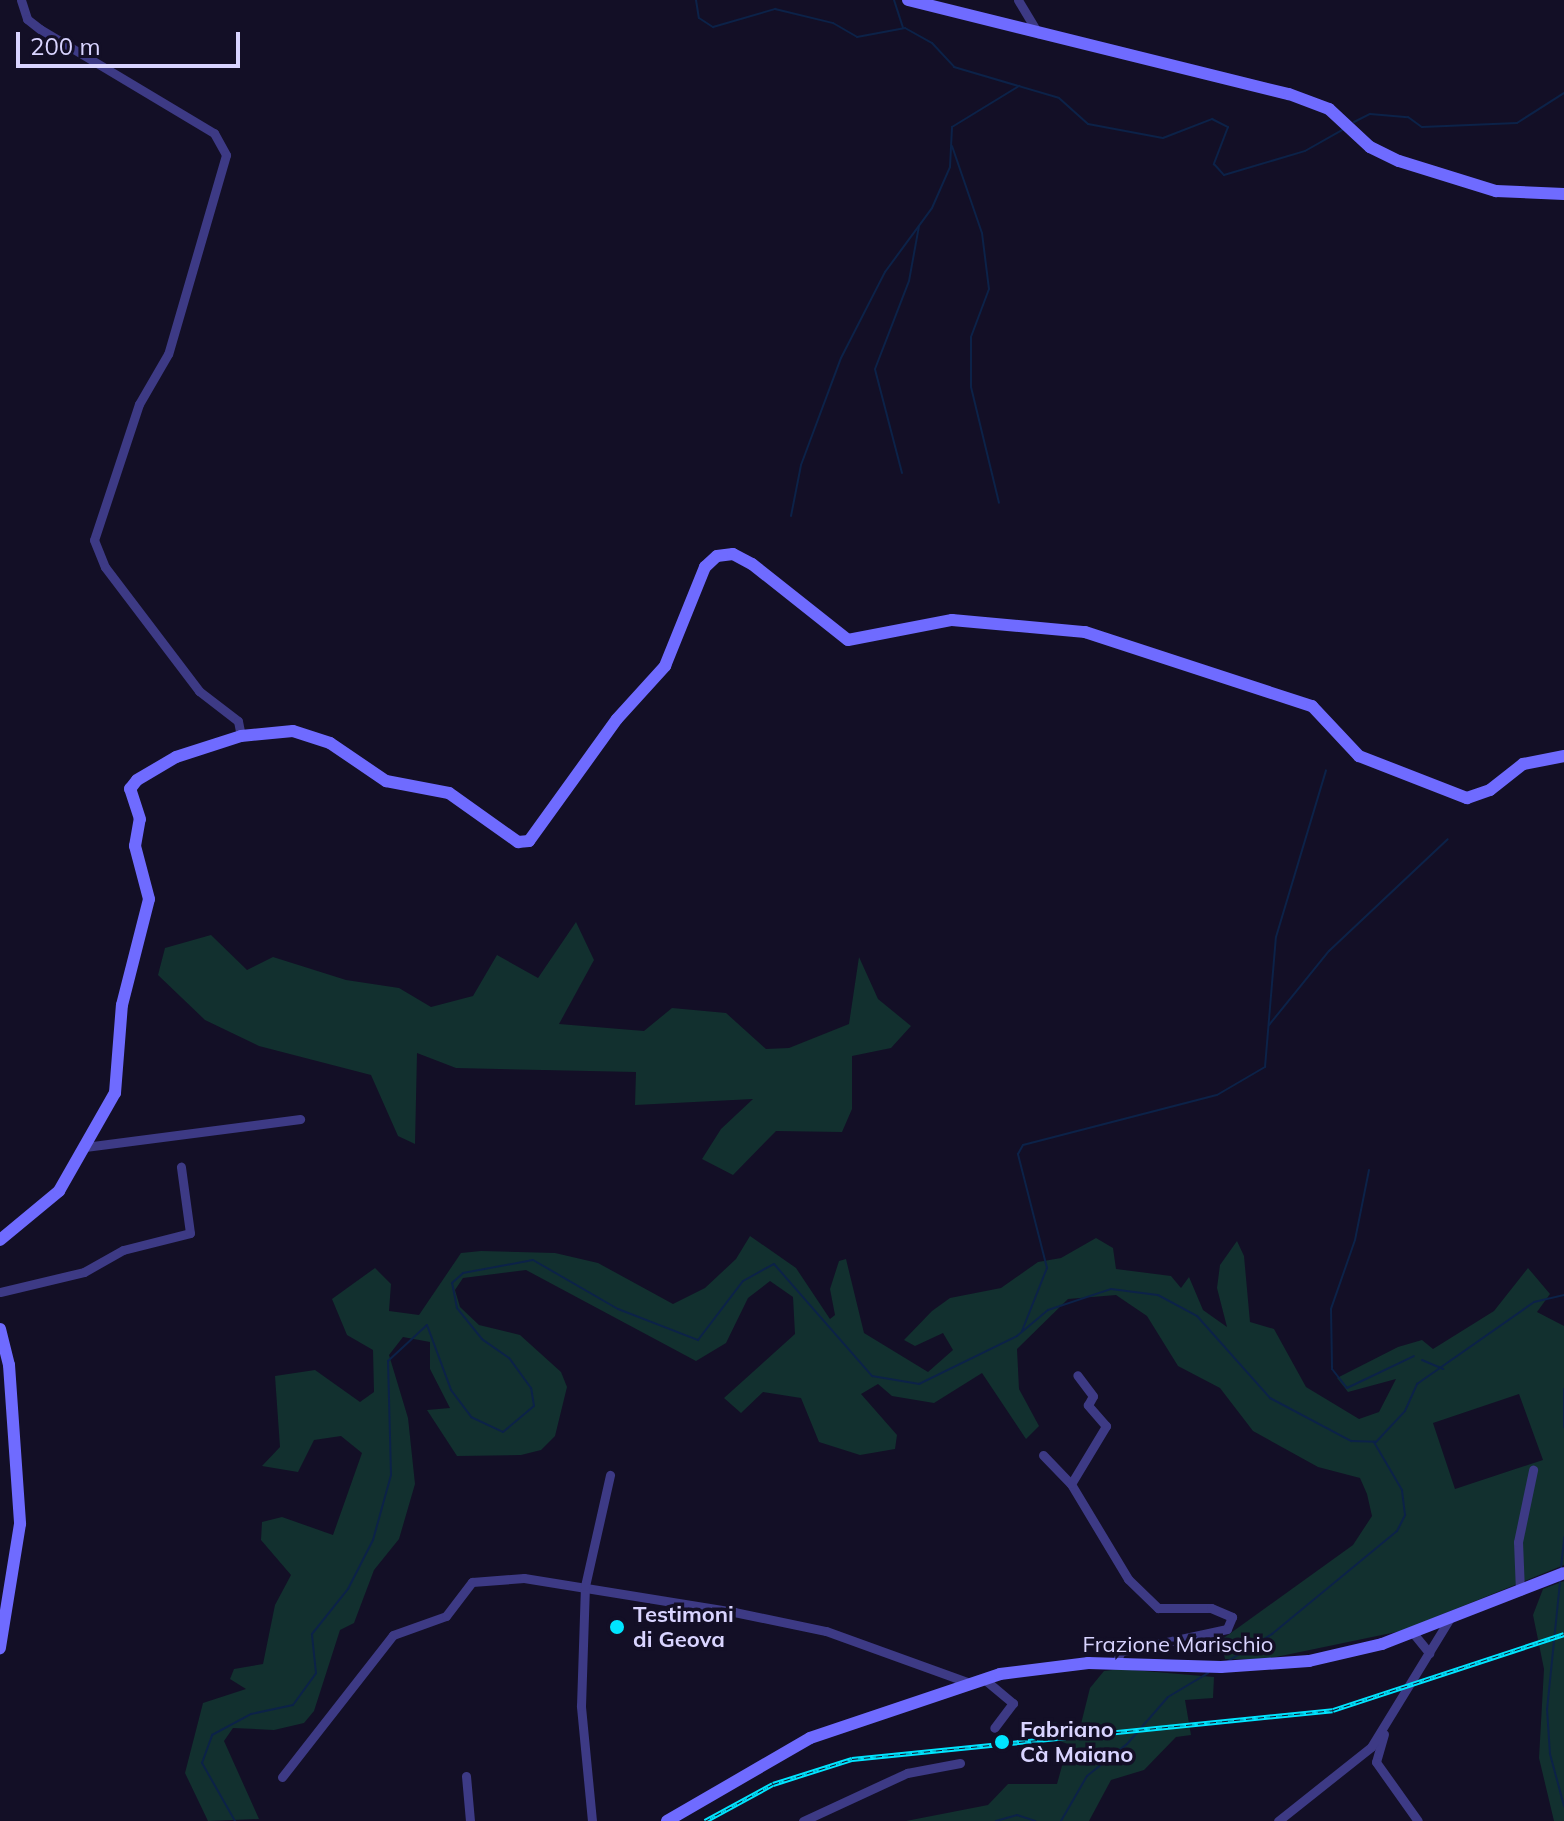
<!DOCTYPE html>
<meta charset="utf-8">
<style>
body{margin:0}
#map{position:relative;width:1564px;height:1821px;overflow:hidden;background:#130f26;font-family:Mulish,sans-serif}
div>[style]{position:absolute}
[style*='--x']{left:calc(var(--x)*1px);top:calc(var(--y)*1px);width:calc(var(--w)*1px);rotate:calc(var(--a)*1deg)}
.green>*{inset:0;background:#12302f}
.stream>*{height:2px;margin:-1px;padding:0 1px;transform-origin:1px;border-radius:1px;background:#0c2248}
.street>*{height:9px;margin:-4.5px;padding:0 4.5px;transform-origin:4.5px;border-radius:4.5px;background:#3d3a85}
.secondary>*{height:12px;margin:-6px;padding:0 6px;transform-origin:6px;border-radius:6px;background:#6f6bff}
.rail>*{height:5px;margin-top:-2.5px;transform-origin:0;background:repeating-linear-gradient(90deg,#130f26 0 6px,#00e5ff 0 12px);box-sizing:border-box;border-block:2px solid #00e5ff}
.dots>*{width:22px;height:22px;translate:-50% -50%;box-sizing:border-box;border:4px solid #130f26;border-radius:50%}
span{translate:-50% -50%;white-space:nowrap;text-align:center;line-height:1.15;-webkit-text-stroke:7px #130f26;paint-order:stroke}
.poi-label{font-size:22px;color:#d9d4ff;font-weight:700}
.left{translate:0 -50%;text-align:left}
.street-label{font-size:22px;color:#d9d4ff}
.scale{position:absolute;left:16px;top:32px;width:224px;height:36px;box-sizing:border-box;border:4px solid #d9d4ff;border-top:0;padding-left:10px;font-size:24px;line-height:28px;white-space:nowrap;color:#d9d4ff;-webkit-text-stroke:6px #130f26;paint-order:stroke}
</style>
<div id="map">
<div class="green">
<i style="clip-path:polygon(576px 922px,594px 960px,559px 1024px,644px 1031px,672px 1008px,726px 1013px,766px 1049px,789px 1048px,849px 1024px,859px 957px,878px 999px,911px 1026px,891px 1048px,852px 1056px,852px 1109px,842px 1132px,776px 1131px,733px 1175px,702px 1159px,721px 1129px,753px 1099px,635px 1105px,636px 1072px,456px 1068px,417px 1053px,415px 1144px,398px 1136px,371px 1075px,259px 1046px,205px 1020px,158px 975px,165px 948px,211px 935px,247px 970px,273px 957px,346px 980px,399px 988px,431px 1007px,473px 996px,497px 955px,538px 978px)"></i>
<i style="clip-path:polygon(evenodd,750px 1236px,796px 1268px,830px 1319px,835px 1315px,830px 1289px,839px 1261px,846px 1259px,864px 1333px,928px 1372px,953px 1350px,943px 1333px,915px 1346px,904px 1340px,932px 1311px,950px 1298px,1001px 1288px,1038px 1262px,1061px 1258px,1096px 1238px,1113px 1248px,1116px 1269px,1171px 1276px,1181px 1288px,1189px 1277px,1203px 1310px,1227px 1327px,1217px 1288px,1220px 1265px,1237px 1241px,1244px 1256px,1250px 1322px,1274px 1329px,1306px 1387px,1359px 1419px,1379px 1412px,1396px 1379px,1348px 1392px,1337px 1378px,1398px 1347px,1422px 1340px,1433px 1349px,1494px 1311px,1528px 1268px,1550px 1294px,1537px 1312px,1564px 1326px,1564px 1565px,1401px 1631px,1266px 1659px,1225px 1659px,1221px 1640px,1353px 1545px,1372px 1516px,1367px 1494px,1360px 1478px,1318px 1467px,1253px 1431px,1220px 1388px,1178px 1366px,1147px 1316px,1116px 1295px,1068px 1299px,1017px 1349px,1019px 1389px,1039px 1426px,1026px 1439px,982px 1373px,934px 1403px,892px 1396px,878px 1384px,861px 1394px,897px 1435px,895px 1449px,860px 1455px,819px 1442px,801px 1398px,763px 1392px,741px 1413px,724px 1398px,795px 1334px,793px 1297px,770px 1281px,748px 1298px,726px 1343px,696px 1361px,526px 1270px,463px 1278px,455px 1290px,460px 1307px,479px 1325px,520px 1335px,561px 1372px,567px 1387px,555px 1436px,541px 1450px,521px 1455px,457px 1456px,427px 1410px,450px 1408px,430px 1369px,430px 1342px,403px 1337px,389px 1355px,408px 1418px,415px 1484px,399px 1539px,374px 1570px,354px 1623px,340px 1630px,314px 1711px,304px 1723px,274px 1730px,233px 1728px,224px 1741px,259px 1819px,208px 1821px,185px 1773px,203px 1703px,246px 1689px,230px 1679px,234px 1669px,263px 1664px,275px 1605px,291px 1575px,261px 1540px,262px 1522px,282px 1517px,333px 1535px,362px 1453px,341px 1436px,314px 1440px,298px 1472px,262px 1466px,280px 1447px,275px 1376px,315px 1370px,360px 1402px,374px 1392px,373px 1350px,347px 1335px,332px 1299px,375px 1268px,391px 1284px,389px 1311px,419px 1315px,461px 1253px,481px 1251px,555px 1253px,598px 1263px,673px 1304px,705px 1288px,736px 1259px,750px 1236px,1519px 1394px,1543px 1460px,1455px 1489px,1433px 1423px,1519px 1394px)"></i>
<i style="clip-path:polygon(1564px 1581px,1564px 1821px,1554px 1821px,1539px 1758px,1544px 1669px,1533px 1615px,1543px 1589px)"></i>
<i style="clip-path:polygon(1121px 1669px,1214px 1677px,1213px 1698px,1185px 1700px,1191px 1735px,1176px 1737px,1144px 1770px,1111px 1780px,1089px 1821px,906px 1821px,988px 1805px,1008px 1784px,1057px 1784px,1068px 1744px,1034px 1732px,1045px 1720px,1080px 1728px,1090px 1688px,1104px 1671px)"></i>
</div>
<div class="stream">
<i style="--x:696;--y:0;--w:18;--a:81"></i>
<i style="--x:699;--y:18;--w:17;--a:33"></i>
<i style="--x:713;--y:27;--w:65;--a:-16.2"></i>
<i style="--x:775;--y:9;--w:60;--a:13.6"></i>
<i style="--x:833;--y:23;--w:28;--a:30"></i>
<i style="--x:857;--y:37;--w:49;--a:-10.6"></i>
<i style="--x:905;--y:28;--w:31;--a:29"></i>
<i style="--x:932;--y:43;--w:33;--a:47"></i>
<i style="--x:954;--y:67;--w:109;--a:16.4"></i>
<i style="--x:1059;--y:98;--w:39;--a:42"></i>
<i style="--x:1088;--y:124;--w:76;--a:10.6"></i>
<i style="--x:1163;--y:138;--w:53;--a:-21.2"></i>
<i style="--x:1212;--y:119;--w:18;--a:27"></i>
<i style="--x:1228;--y:127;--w:40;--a:111"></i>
<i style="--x:1214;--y:164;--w:15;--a:48"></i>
<i style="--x:1224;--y:175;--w:84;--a:-16.5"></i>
<i style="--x:1305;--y:151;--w:43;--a:-29.6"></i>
<i style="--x:894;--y:0;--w:29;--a:72"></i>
<i style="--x:1354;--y:122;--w:18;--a:-27"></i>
<i style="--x:1370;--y:114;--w:38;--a:5"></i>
<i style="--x:1408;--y:117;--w:17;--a:36"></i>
<i style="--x:1422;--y:127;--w:95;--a:-2.4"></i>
<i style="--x:1517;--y:123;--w:56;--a:-32.6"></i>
<i style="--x:952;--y:146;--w:92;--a:71"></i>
<i style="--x:982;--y:233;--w:56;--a:82.9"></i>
<i style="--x:989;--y:289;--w:51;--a:110.6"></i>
<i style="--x:971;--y:337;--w:50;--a:90"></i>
<i style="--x:971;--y:387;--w:119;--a:76.4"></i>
<i style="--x:902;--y:473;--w:107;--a:-104.6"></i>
<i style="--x:875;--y:369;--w:94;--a:-68.9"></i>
<i style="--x:909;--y:281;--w:56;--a:-79.7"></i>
<i style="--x:791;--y:516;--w:52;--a:-78.9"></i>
<i style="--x:801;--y:465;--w:114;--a:-69.5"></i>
<i style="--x:841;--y:358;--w:97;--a:-62.9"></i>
<i style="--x:885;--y:272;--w:79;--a:-53.7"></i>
<i style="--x:932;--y:208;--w:45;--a:-66.3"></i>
<i style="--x:950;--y:167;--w:40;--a:-87.1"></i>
<i style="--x:952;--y:127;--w:79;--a:-31.5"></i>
<i style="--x:1269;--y:1025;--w:95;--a:-51"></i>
<i style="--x:1329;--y:951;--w:163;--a:-43.3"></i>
<i style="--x:1369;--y:1170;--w:71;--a:101.3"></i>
<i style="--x:1355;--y:1240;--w:73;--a:109.2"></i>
<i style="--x:1331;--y:1309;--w:60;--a:89"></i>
<i style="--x:1332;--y:1369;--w:24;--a:52"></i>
<i style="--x:1347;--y:1388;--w:74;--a:-25.5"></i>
<i style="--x:1022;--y:1331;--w:68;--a:-68.4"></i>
<i style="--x:1047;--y:1268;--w:118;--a:-104.3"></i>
<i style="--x:1018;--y:1154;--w:10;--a:-61"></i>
<i style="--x:1023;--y:1145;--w:200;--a:-14.5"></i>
<i style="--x:1217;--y:1095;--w:56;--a:-30.3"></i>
<i style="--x:1265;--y:1067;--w:130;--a:-85.2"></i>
<i style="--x:1276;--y:937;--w:174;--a:-73.3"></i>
<i style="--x:1422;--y:1360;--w:23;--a:23"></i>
<i style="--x:1564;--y:1389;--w:38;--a:90"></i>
<i style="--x:1561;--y:1568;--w:31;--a:-84"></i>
<i style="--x:1560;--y:1582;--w:128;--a:95.8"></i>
<i style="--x:1547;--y:1709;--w:45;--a:86.2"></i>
<i style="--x:1550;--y:1754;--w:54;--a:74.9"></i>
<i style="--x:1228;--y:1661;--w:52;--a:-31.5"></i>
<i style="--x:1272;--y:1634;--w:162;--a:-39.5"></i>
<i style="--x:1397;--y:1531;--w:18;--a:-63"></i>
<i style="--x:1405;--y:1515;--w:25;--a:-97"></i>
<i style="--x:1402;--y:1490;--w:56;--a:-120.3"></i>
<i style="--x:235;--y:1821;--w:67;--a:-119.6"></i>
<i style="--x:202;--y:1763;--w:30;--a:-70"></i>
<i style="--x:212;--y:1735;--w:44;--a:-28.3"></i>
<i style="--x:251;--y:1714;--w:43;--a:-12.1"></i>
<i style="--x:293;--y:1705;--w:39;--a:-54"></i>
<i style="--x:316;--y:1673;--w:39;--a:-96"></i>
<i style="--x:312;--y:1634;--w:58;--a:-51.3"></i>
<i style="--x:348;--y:1589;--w:55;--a:-63"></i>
<i style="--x:373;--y:1540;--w:67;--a:-74.5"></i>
<i style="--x:391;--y:1475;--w:114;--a:-91.5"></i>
<i style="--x:388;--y:1361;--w:53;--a:-42.7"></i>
<i style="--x:427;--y:1325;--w:69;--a:69.7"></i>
<i style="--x:451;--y:1390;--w:34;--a:53"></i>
<i style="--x:471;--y:1417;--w:35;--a:25"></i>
<i style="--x:503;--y:1432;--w:40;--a:-40"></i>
<i style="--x:534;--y:1406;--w:18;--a:-99"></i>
<i style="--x:531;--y:1388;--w:37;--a:-126"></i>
<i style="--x:509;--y:1358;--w:33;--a:-145"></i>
<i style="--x:482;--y:1339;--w:40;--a:-129"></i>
<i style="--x:457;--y:1308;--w:25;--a:-101"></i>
<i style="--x:452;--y:1283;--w:15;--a:-42"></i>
<i style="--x:463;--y:1273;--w:71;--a:-10.5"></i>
<i style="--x:533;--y:1260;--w:98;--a:30"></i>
<i style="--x:618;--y:1309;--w:86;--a:21.2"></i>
<i style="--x:698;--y:1340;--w:74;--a:-52.7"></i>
<i style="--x:743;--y:1281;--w:35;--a:-29"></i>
<i style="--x:774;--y:1264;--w:149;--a:48.8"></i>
<i style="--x:872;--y:1376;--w:48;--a:9.7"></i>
<i style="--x:919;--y:1384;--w:109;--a:-26.1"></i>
<i style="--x:1017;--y:1336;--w:40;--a:-40"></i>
<i style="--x:1048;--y:1310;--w:66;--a:-18.4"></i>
<i style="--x:1111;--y:1289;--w:47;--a:7.3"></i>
<i style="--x:1158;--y:1295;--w:44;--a:28.3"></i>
<i style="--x:1197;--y:1316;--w:110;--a:48.3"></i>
<i style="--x:1270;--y:1398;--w:92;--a:28"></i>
<i style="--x:1351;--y:1441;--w:25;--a:2"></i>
<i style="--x:1376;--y:1442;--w:42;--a:-46.9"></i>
<i style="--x:1405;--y:1411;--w:30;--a:-66"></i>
<i style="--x:1417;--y:1384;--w:143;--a:-35"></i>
<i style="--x:1534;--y:1302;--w:31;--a:-13"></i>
<i style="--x:996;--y:1821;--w:22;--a:-16"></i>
<i style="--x:1017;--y:1815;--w:19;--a:18"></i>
<i style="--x:1061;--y:1821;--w:52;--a:-60"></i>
<i style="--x:1087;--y:1776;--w:51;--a:-38.7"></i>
<i style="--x:1127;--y:1744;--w:62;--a:-48.9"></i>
<i style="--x:1168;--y:1697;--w:47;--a:-31"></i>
</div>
<div class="street">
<i style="--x:21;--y:0;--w:20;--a:72"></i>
<i style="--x:27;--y:19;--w:16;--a:38"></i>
<i style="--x:40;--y:29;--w:203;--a:30.9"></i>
<i style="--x:214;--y:133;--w:25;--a:61"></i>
<i style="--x:226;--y:155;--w:207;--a:106.2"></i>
<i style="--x:168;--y:354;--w:58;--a:120.1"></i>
<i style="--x:139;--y:404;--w:143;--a:108.3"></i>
<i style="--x:94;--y:540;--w:29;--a:68"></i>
<i style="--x:105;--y:567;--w:156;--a:52.8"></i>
<i style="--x:199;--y:691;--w:49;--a:37.6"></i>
<i style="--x:238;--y:721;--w:15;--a:79"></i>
<i style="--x:1018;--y:0;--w:39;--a:59"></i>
<i style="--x:85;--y:1147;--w:217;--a:-7.4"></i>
<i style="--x:0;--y:1292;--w:86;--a:-13.4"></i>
<i style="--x:84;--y:1272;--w:45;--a:-29.4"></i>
<i style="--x:123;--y:1250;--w:69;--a:-14.2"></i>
<i style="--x:190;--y:1233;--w:67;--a:-97.8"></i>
<i style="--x:1043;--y:1455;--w:40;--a:46"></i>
<i style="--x:1071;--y:1484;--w:111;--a:59"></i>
<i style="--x:1128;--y:1579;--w:42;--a:44"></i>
<i style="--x:1158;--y:1608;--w:53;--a:0"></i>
<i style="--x:1211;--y:1608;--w:23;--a:23"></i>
<i style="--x:1232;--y:1617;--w:13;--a:113"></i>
<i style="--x:1227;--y:1629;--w:109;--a:167.9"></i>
<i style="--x:1120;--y:1652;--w:10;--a:107"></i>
<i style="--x:1071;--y:1484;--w:68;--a:-58.9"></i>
<i style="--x:1106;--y:1426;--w:28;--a:-131"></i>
<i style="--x:1088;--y:1405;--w:10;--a:-61"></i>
<i style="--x:1093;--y:1396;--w:26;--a:-127"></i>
<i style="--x:1520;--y:1591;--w:49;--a:-92.3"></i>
<i style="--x:1518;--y:1542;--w:74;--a:-78.2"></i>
<i style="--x:1413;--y:1633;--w:26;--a:51"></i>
<i style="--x:984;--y:1679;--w:38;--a:40"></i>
<i style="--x:1013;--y:1703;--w:31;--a:127"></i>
<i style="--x:1384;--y:1734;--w:29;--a:106"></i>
<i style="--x:1376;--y:1762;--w:72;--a:54.6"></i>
<i style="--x:466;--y:1776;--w:45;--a:84.9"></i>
<i style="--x:282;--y:1777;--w:180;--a:-52"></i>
<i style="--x:393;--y:1635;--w:56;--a:-19.7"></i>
<i style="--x:446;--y:1616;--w:43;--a:-52.6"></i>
<i style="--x:472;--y:1582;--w:52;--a:-4.4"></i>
<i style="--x:524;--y:1578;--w:213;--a:9.2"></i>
<i style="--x:734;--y:1612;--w:94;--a:11.7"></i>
<i style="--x:826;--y:1631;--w:153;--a:19.9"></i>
<i style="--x:592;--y:1821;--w:116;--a:-95.5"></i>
<i style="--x:581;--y:1706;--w:120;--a:-88.1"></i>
<i style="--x:585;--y:1586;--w:114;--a:-77.3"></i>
<i style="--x:803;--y:1821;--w:115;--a:-24.8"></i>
<i style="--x:907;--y:1773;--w:54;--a:-10.7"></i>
<i style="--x:1278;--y:1821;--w:119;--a:-38.5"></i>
<i style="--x:1371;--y:1747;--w:151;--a:-58.5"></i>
</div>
<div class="secondary">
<i style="--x:908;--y:0;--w:392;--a:13.9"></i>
<i style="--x:1289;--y:94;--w:43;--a:20.6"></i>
<i style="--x:1329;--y:109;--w:56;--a:42.8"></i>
<i style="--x:1370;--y:147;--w:32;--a:26"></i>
<i style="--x:1399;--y:161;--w:102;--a:17.2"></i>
<i style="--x:1496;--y:191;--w:68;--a:2.5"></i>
<i style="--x:0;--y:1240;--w:77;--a:-39.7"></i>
<i style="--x:59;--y:1191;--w:113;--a:-60.3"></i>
<i style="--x:115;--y:1093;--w:88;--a:-85.5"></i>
<i style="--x:122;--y:1005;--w:109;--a:-75.7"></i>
<i style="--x:149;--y:899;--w:55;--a:-104.8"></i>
<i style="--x:135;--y:846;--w:27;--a:-80"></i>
<i style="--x:140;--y:819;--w:32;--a:-108"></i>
<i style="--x:130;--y:789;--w:11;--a:-52"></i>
<i style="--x:137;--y:780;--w:45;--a:-30.5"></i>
<i style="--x:176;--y:757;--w:68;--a:-17.9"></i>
<i style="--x:241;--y:736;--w:52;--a:-5.5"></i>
<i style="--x:293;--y:731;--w:39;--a:18"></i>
<i style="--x:330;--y:743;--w:68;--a:34.2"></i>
<i style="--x:386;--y:781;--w:64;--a:10.8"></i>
<i style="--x:449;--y:793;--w:85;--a:35.4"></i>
<i style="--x:518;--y:842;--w:11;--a:-5"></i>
<i style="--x:529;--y:841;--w:150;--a:-54.2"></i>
<i style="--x:617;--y:719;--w:72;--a:-47.8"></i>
<i style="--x:665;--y:666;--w:107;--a:-68"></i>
<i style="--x:705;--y:567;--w:16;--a:-43"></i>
<i style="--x:717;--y:556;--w:16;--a:-7"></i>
<i style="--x:733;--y:554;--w:21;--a:28"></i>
<i style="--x:752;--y:564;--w:122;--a:38.4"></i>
<i style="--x:848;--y:640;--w:106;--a:-10.9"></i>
<i style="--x:952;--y:620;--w:134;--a:5.2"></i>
<i style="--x:1085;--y:632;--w:239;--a:18.1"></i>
<i style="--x:1312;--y:706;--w:69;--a:46.8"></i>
<i style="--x:1359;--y:756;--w:116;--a:21.3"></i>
<i style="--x:1467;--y:798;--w:24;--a:-19"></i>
<i style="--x:1490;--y:790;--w:42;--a:-38.2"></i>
<i style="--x:1523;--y:764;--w:42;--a:-11"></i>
<i style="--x:0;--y:1329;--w:37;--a:76"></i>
<i style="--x:9;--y:1365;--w:159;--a:86"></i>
<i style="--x:20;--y:1524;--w:126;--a:99.2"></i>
<i style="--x:667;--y:1821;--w:165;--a:-30.1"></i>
<i style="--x:810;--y:1738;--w:200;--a:-18.6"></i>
<i style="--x:1000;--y:1674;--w:89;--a:-7.1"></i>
<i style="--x:1088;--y:1663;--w:133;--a:1.7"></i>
<i style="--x:1221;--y:1667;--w:88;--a:-3.9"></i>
<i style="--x:1309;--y:1661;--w:75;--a:-13.1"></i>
<i style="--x:1382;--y:1644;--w:195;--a:-21.3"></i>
</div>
<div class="rail">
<i style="--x:705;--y:1821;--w:77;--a:-28.6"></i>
<i style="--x:773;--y:1784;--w:83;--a:-17.6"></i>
<i style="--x:852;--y:1759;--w:483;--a:-5.8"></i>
<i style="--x:1333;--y:1710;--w:243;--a:-18.2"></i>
</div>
<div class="dots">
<i style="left:617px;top:1627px;background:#00e5ff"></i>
<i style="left:1002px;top:1742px;background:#00e5ff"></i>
</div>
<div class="poi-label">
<span class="left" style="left:633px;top:1627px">Testimoni<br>di Geova</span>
<span class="left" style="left:1020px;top:1742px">Fabriano<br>Cà Maiano</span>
</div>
<div class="street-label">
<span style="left:1178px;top:1645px">Frazione Marischio</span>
</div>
<div class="scale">200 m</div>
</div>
